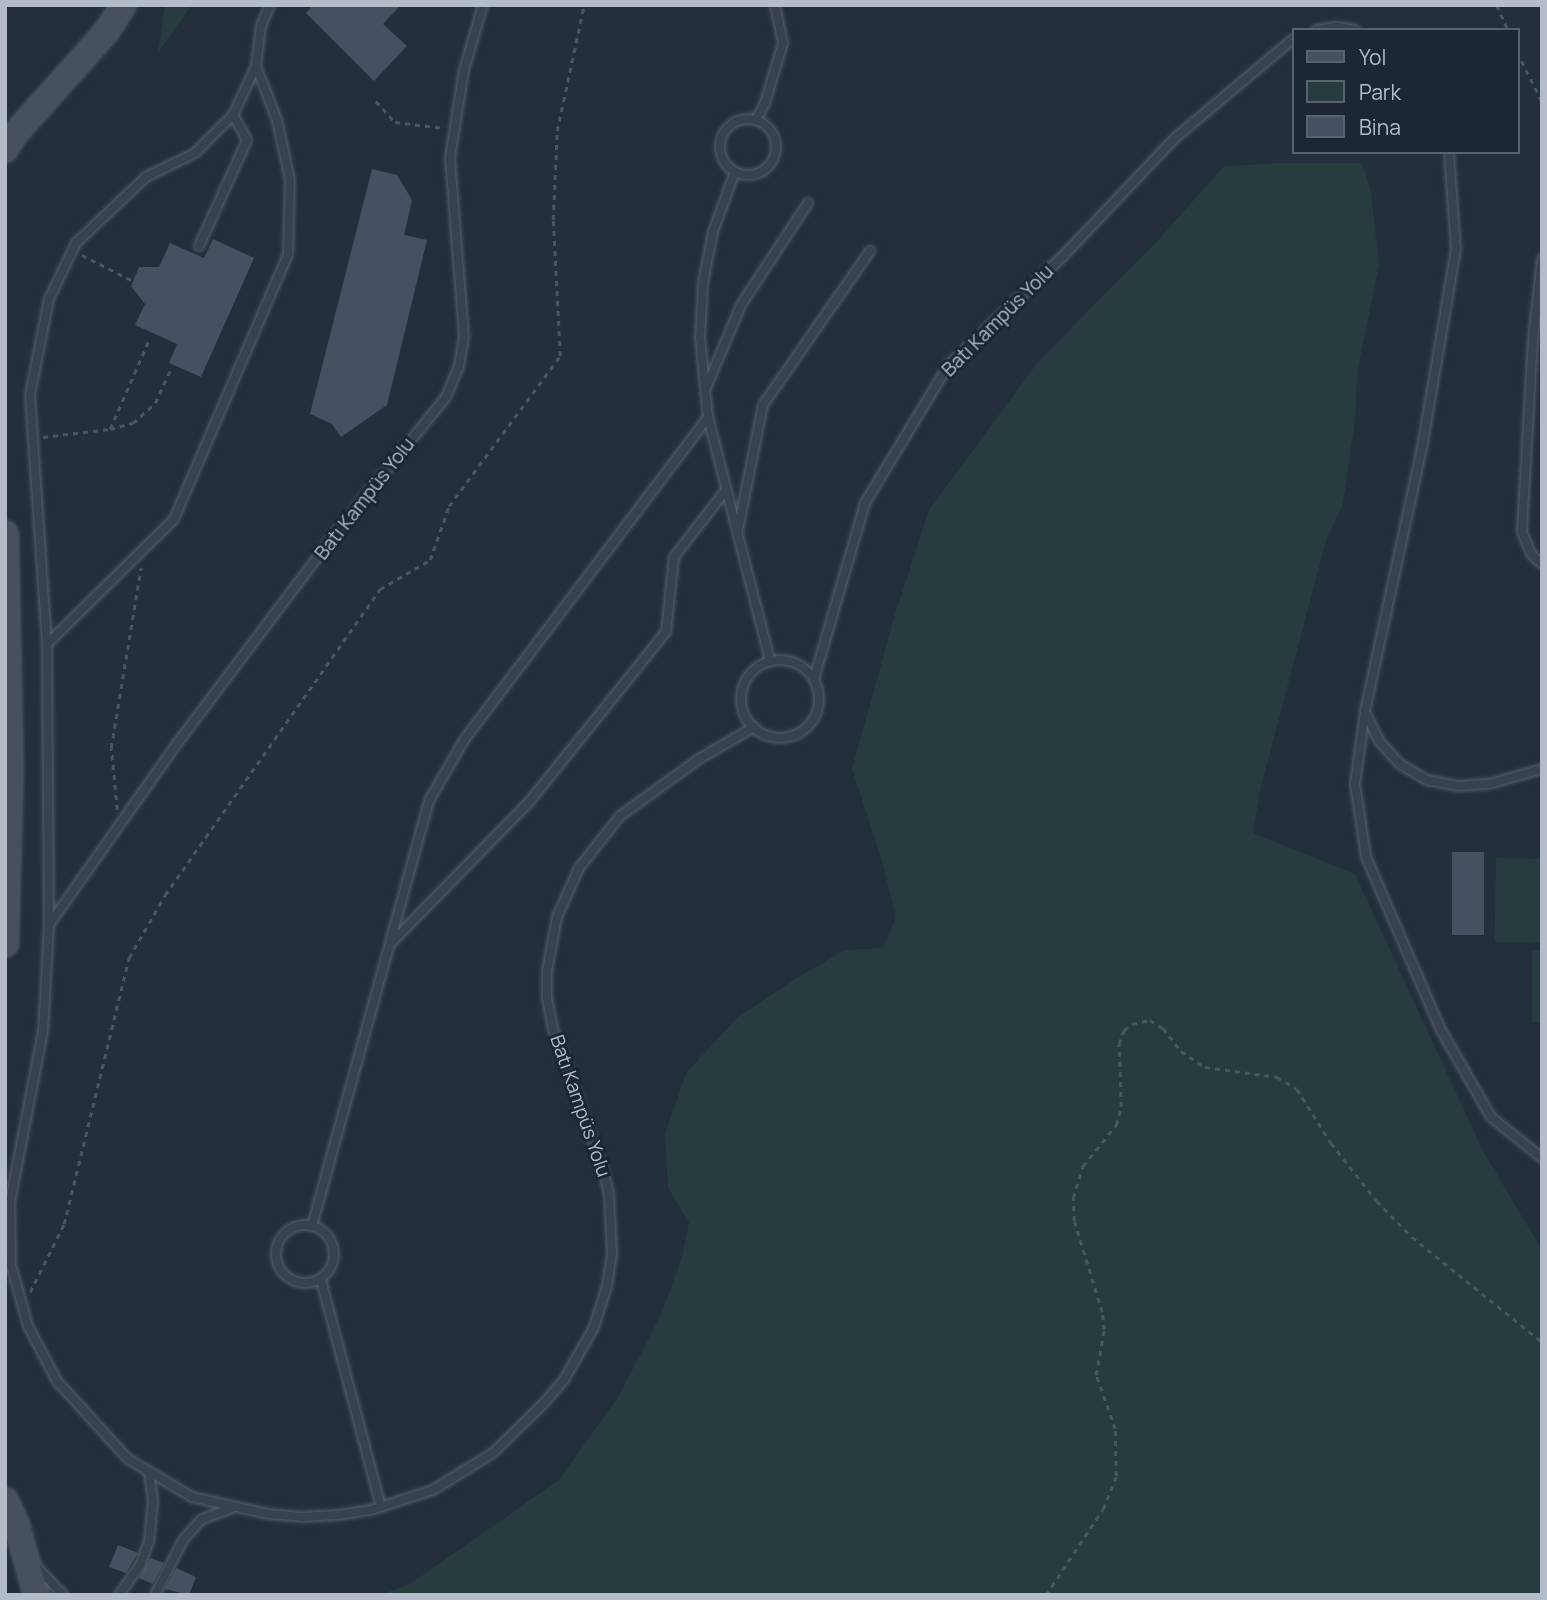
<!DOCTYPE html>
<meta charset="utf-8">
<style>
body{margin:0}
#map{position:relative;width:1547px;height:1600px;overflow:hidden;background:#242f3e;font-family:Manrope,sans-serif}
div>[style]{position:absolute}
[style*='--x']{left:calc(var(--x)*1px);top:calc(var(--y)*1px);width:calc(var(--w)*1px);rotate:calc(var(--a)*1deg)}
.green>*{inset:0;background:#263c3f;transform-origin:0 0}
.building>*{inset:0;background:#455162;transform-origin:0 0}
.path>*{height:2.5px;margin-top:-1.25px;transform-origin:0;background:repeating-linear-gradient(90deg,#44595c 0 5px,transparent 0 10px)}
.roads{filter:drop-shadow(0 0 2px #565f6c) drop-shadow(0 0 2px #565f6c)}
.lane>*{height:8px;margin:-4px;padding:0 4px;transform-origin:4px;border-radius:4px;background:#38414e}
.lane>.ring{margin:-4px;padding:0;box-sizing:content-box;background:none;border:8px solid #38414e;border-radius:50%}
.secondary>*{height:23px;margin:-11.5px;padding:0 11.5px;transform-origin:11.5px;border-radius:11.5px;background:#465061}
span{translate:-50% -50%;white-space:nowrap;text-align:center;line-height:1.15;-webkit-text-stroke:6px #1d2633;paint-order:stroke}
.street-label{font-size:19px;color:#b4bcc9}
.frame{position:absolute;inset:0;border:7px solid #b4bcc9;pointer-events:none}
.legend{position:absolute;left:1292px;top:28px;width:228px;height:126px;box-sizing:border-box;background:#1d2633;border:2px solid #59626f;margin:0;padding:9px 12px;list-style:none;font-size:21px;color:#b4bcc9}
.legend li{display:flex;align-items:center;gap:14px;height:35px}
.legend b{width:35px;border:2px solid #59626f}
</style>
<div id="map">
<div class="green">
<i style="clip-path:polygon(165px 5px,192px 5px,158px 53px)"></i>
<i style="clip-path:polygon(1281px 163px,1362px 163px,1371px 192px,1379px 265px,1358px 368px,1355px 420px,1343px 503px,1326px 541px,1260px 790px,1253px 833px,1355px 874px,1483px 1151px,1542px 1250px,1542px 1595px,380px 1595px,410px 1584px,559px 1480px,619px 1396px,662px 1312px,682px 1258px,689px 1222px,668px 1188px,665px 1134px,686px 1073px,738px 1017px,797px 978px,845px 950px,883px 948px,896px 917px,882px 861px,852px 769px,896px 611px,929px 510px,1038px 362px,1161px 237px,1224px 166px)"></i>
<i style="left:1496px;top:858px;width:46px;height:84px;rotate:1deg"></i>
<i style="left:1532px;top:951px;width:10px;height:71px"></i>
</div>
<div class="building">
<i style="clip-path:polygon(313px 5px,401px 5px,383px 24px,407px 46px,374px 81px,306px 13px)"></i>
<i style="clip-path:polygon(372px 169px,397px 175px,412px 200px,404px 235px,427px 240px,387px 405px,341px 437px,332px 424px,310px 414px)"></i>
<i style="clip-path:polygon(213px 239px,254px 258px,201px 377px,169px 363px,177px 344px,135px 325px,145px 304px,131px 286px,139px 267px,159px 267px,170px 243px,204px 258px)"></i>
<i style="left:1452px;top:852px;width:32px;height:83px"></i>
<i style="clip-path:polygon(118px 1545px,138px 1553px,126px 1573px,109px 1567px)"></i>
<i style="clip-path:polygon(150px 1558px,164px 1563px,153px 1584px,139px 1578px)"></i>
<i style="clip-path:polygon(176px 1568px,196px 1577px,189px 1595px,165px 1589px)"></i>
</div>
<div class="path">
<i style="--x:1497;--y:5;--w:27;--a:66"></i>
<i style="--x:1517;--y:52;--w:55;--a:63"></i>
<i style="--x:376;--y:101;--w:28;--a:48"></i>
<i style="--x:395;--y:122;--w:49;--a:7"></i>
<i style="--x:82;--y:255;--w:55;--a:27"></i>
<i style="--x:110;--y:429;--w:24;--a:-15"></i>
<i style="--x:133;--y:423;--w:30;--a:-42"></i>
<i style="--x:155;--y:403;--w:38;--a:-65"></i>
<i style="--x:43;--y:437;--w:67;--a:-6.8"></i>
<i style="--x:110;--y:429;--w:95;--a:-66.4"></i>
<i style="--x:117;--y:810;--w:62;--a:-95.5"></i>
<i style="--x:111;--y:748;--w:183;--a:-80.6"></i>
<i style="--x:30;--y:1292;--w:76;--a:-63.4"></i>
<i style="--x:64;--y:1224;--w:274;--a:-76.3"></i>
<i style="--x:129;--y:958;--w:73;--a:-60.3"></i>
<i style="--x:165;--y:895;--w:374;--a:-54.9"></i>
<i style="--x:380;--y:589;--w:58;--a:-30.1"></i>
<i style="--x:430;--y:560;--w:57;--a:-70.6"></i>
<i style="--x:449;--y:506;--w:187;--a:-53.5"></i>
<i style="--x:560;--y:356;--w:136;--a:-92.9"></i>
<i style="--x:553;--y:220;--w:89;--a:-87.4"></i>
<i style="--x:557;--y:131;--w:129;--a:-77.9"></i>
<i style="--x:1046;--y:1595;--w:103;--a:-56.5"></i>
<i style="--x:1103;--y:1509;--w:35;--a:-68"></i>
<i style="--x:1116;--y:1476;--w:47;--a:-91.2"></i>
<i style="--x:1115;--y:1429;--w:57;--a:-109.4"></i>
<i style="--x:1096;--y:1375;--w:46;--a:-79.9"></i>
<i style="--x:1104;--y:1330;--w:18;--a:-96"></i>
<i style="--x:1102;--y:1312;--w:95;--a:-107.1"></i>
<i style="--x:1074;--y:1221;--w:23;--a:-92"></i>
<i style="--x:1073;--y:1198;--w:34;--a:-73"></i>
<i style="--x:1083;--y:1166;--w:53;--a:-51.2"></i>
<i style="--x:1116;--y:1125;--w:19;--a:-74"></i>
<i style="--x:1121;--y:1107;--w:63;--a:-91.8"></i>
<i style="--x:1119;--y:1044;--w:15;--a:-70"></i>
<i style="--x:1124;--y:1030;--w:10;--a:-37"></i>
<i style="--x:1132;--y:1024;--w:18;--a:-13"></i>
<i style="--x:1150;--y:1020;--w:15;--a:32"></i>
<i style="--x:1163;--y:1028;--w:29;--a:52"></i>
<i style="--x:1181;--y:1051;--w:29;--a:34"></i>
<i style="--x:1205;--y:1067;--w:73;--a:7.9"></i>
<i style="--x:1277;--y:1077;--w:23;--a:31"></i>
<i style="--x:1297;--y:1089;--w:64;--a:57.8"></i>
<i style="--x:1331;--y:1143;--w:74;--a:51.6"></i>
<i style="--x:1377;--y:1201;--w:50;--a:45.8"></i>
<i style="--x:1412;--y:1237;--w:167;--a:38.9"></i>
</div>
<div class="roads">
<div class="lane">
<i style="--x:270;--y:5;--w:23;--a:113"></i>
<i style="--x:261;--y:26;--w:40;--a:97.1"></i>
<i style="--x:256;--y:66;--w:54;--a:115.1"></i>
<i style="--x:233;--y:115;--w:54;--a:135"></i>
<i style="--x:195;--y:153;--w:55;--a:153.9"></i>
<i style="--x:146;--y:177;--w:96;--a:136.7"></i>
<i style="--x:76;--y:243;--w:62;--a:115.7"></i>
<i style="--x:49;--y:299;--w:98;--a:101.2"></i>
<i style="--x:30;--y:395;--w:250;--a:86.1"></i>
<i style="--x:47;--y:644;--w:281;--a:89.6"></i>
<i style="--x:49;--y:925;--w:106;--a:93.2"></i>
<i style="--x:43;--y:1031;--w:174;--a:100.9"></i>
<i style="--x:10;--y:1202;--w:63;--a:89.1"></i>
<i style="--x:11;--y:1265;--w:63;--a:74.4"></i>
<i style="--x:28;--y:1326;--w:62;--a:62.2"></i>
<i style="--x:57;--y:1381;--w:105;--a:47.7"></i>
<i style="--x:128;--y:1459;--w:74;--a:30.7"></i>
<i style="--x:192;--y:1497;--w:78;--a:12.6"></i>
<i style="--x:268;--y:1514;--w:33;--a:5"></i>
<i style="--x:301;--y:1517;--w:37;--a:-3"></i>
<i style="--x:338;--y:1515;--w:33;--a:-9"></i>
<i style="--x:371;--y:1510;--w:65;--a:-17.9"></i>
<i style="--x:433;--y:1490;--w:70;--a:-31.7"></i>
<i style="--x:493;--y:1453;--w:71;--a:-44.4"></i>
<i style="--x:544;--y:1403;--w:30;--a:-49"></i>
<i style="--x:564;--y:1380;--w:61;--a:-60.5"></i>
<i style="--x:594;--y:1327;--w:43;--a:-72.4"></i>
<i style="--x:607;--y:1286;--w:33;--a:-81"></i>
<i style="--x:612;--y:1253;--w:59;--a:-92.9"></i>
<i style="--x:609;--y:1194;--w:25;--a:-104"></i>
<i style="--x:603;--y:1170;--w:150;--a:-109.5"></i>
<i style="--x:553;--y:1029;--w:33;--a:-101"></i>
<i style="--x:547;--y:997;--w:26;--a:-90"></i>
<i style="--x:547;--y:971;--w:55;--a:-79.5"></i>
<i style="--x:557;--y:917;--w:54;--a:-65.8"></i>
<i style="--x:579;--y:868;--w:66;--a:-51.7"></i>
<i style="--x:620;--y:816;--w:97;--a:-35.8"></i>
<i style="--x:699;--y:759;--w:64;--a:-30.2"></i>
<i style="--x:1316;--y:30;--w:21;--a:-8"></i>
<i style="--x:1337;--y:27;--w:18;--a:9"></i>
<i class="ring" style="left:720px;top:119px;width:48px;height:48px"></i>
<i style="--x:756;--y:120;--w:19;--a:-62"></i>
<i style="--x:765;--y:103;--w:63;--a:-73.3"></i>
<i style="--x:783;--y:43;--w:39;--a:-102"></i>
<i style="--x:1449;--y:152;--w:97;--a:85.9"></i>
<i style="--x:1456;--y:249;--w:197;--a:99.7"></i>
<i style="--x:1423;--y:443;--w:275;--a:102.2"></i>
<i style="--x:1365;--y:712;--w:32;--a:64"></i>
<i style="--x:1379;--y:741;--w:31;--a:48"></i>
<i style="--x:1400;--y:764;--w:31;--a:31"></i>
<i style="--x:1427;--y:780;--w:32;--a:11"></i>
<i style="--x:1458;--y:786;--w:31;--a:-4"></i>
<i style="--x:1489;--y:784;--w:55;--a:-15.8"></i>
<i style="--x:199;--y:246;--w:116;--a:-65.6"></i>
<i style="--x:247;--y:140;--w:29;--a:-119"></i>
<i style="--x:1542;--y:259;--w:81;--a:96.4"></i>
<i style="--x:1533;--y:339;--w:193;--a:93.3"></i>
<i style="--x:1522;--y:532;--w:25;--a:67"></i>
<i style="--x:1532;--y:555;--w:13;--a:42"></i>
<i style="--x:706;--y:388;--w:90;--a:-67.1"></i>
<i style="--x:741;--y:305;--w:122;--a:-56.7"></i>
<i style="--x:708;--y:417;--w:79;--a:-95.8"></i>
<i style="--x:700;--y:338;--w:55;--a:-86.9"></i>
<i style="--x:703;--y:283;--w:52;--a:-78.9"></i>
<i style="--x:713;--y:232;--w:64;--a:-69.9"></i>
<i style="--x:738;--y:530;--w:127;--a:-78.7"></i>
<i style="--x:763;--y:405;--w:188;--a:-55.2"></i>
<i style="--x:47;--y:644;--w:178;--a:-44.5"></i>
<i style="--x:174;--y:519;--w:288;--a:-66.7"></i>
<i style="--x:288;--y:254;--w:74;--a:-88.5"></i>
<i style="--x:290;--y:180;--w:61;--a:-102.2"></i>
<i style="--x:277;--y:120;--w:58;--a:-111.3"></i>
<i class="ring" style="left:741px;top:660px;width:70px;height:70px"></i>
<i style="--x:814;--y:679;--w:183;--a:-73.8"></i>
<i style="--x:865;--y:503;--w:160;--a:-58.8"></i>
<i style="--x:948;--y:366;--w:161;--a:-43.7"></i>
<i style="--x:1064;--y:255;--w:161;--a:-46.5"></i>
<i style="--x:1175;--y:138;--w:154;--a:-40"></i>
<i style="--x:1365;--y:712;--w:73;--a:97.9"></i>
<i style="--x:1355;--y:784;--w:74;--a:81.4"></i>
<i style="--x:1366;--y:857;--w:189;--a:66.6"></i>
<i style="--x:1441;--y:1030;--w:100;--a:60.1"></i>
<i style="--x:1491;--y:1117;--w:65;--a:38.8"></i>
<i style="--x:49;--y:925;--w:225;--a:-54.8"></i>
<i style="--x:179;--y:741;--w:271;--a:-53"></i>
<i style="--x:342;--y:525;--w:165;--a:-50.9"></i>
<i style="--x:446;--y:397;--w:33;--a:-67"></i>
<i style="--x:459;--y:367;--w:31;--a:-81"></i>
<i style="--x:464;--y:336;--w:179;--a:-94.5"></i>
<i style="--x:450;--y:158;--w:89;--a:-81"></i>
<i style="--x:464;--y:70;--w:68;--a:-73.7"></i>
<i style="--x:392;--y:942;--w:197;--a:-45.6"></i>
<i style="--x:530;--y:801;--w:217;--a:-51.2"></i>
<i style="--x:666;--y:632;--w:75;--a:-83.9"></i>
<i style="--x:674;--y:557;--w:85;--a:-52.2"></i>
<i class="ring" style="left:276px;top:1225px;width:50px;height:50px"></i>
<i style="--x:312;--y:1226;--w:443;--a:-74.6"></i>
<i style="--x:430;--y:799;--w:68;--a:-60"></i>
<i style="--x:464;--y:740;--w:405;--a:-52.9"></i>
<i style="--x:708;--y:417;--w:252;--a:75.7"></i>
<i style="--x:321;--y:1280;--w:235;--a:75.2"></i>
<i style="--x:36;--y:1566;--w:40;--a:47"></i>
<i style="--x:119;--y:1595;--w:37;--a:-55"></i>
<i style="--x:140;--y:1565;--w:25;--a:-69"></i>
<i style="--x:149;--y:1542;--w:41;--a:-84.4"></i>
<i style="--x:153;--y:1501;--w:29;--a:-98"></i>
<i style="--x:155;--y:1595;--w:62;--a:-63"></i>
<i style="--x:183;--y:1540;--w:28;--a:-48"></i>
<i style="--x:202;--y:1519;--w:33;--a:-20"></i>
</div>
<div class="secondary">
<i style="--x:5;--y:149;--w:17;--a:-59"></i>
<i style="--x:14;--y:134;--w:138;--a:-48.2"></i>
<i style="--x:106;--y:31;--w:31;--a:-57"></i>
<i style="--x:5;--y:533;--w:236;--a:88.8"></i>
<i style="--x:10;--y:769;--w:175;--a:91.6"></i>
<i style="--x:5;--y:1500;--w:26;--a:65"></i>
<i style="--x:16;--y:1524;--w:74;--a:74.3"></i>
</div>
</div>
<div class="street-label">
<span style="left:998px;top:321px;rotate:-45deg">Batı Kampüs Yolu</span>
<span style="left:365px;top:499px;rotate:-52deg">Batı Kampüs Yolu</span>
<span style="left:580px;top:1106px;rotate:71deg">Batı Kampüs Yolu</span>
</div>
<div class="frame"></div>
<ul class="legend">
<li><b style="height:9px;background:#465061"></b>Yol</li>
<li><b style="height:19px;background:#263c3f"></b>Park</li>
<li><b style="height:19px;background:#455162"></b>Bina</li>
</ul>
</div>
